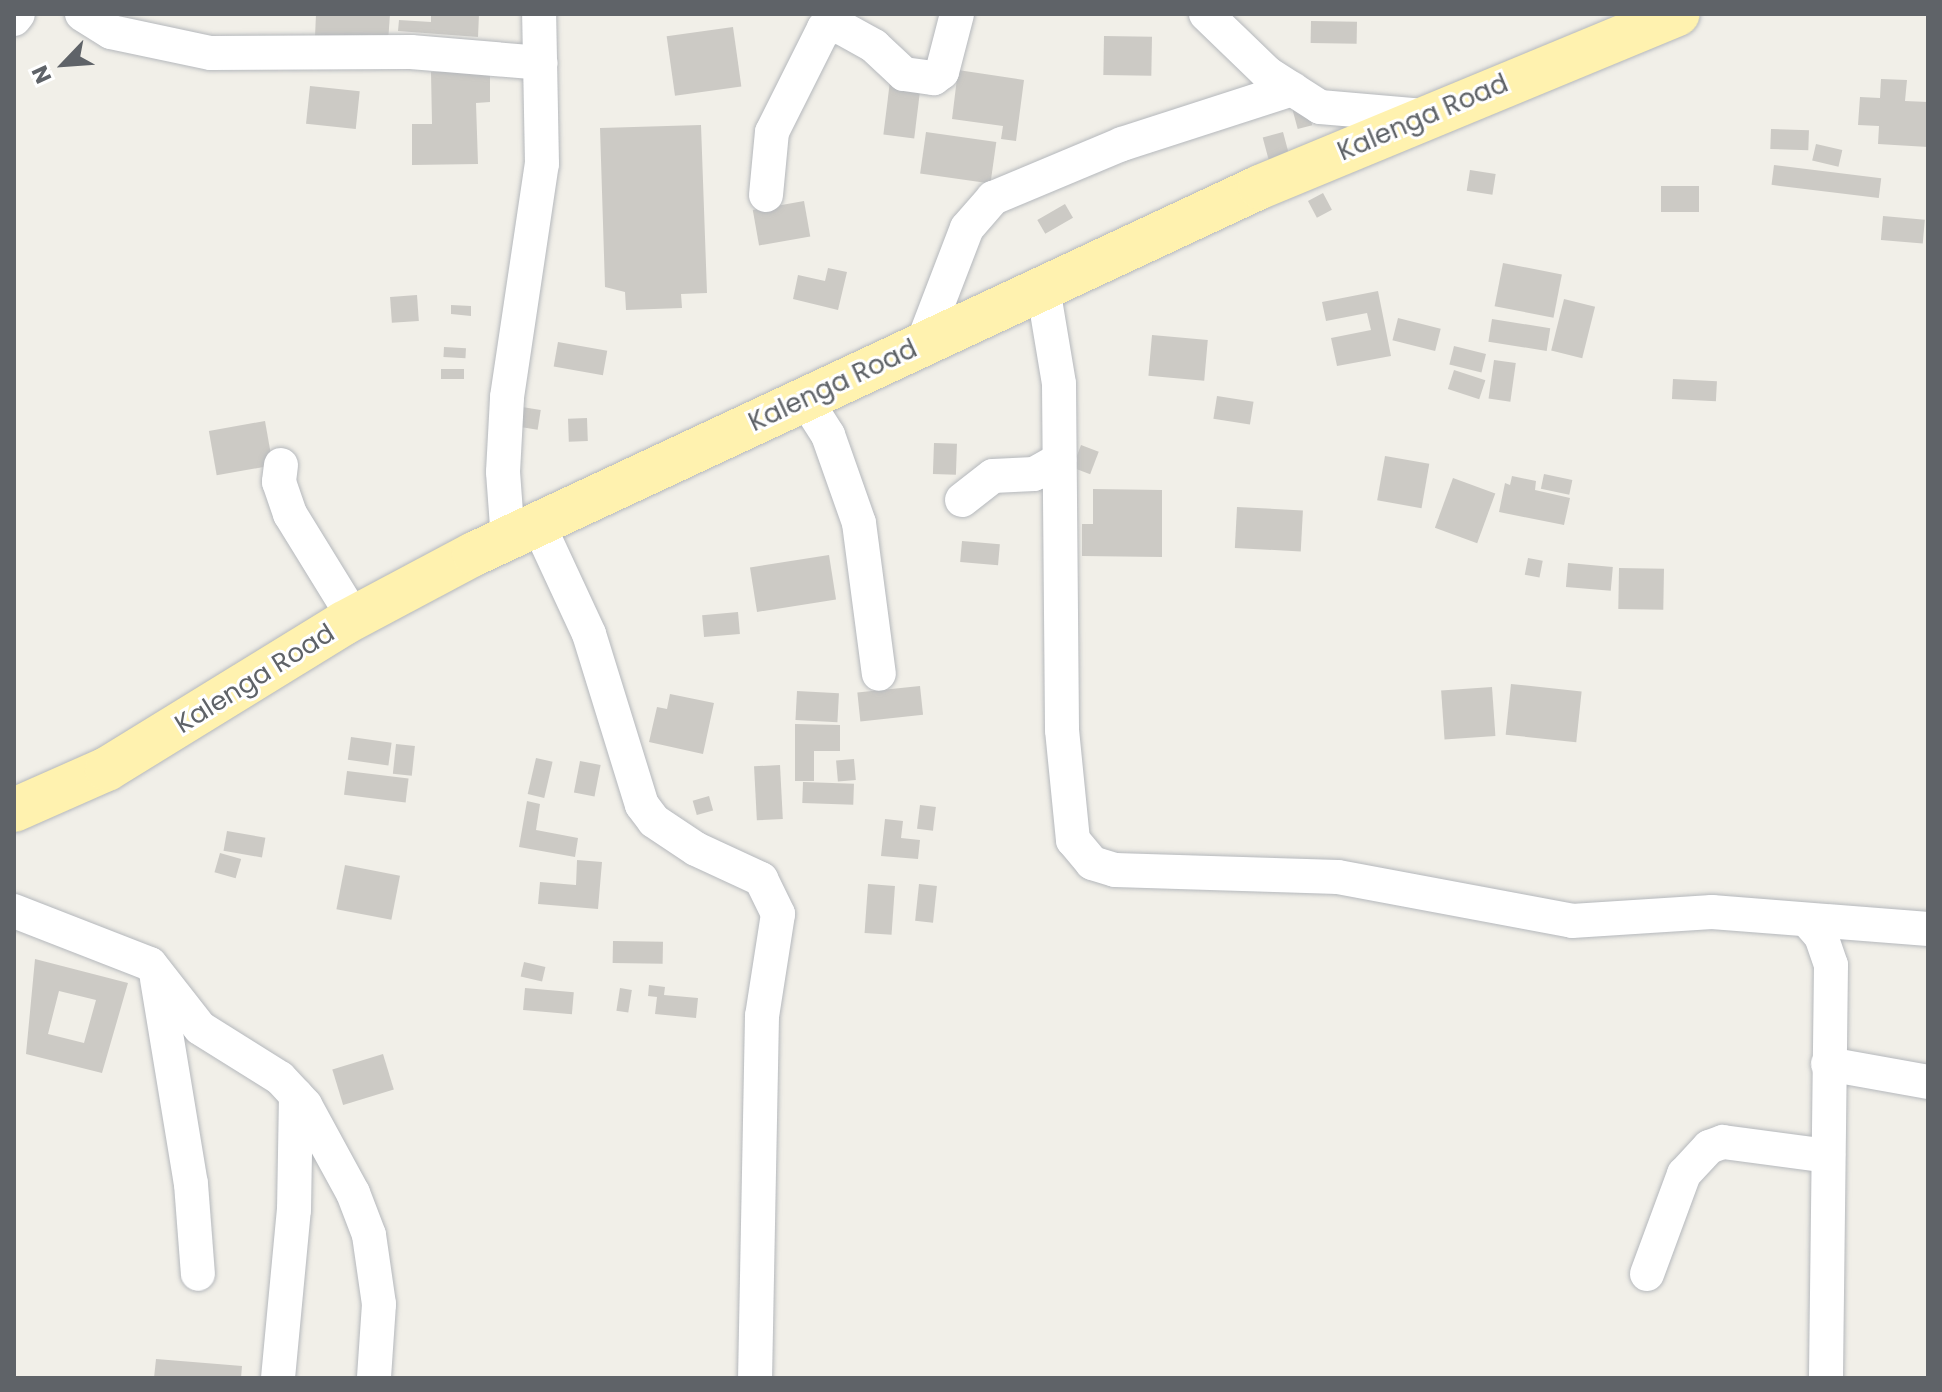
<!DOCTYPE html>
<style>
body{margin:0}
#map{position:relative;width:1942px;height:1392px;overflow:hidden;background:#f1efe8;font-family:Poppins,sans-serif}
div>[style]{position:absolute}
[style*='--x']{left:calc(var(--x)*1px);top:calc(var(--y)*1px);width:calc(var(--w)*1px);rotate:calc(var(--a)*1deg)}
.building>*{inset:0;background:#cccac5;transform-origin:0 0}
.roads{filter:drop-shadow(0 0 2px #b5b8bc) drop-shadow(0 0 2px #b5b8bc)}
.minor>*{height:34px;margin:-17px;padding:0 17px;transform-origin:17px;border-radius:17px;background:#fff}
.major>*{height:44px;margin:-22px;padding:0 22px;transform-origin:22px;border-radius:22px;background:#fff2af}
span{translate:-50% -50%;white-space:nowrap;text-align:center;line-height:1.15;-webkit-text-stroke:6px #fff;paint-order:stroke}
.street-label{font-size:26px;color:#5f6368}
.frame{position:absolute;inset:0;border:16px solid #5f6368;pointer-events:none}
.north{position:absolute;left:24px;top:24px;width:80px;height:80px;-webkit-text-stroke:6px #fff;paint-order:stroke;rotate:245deg;font-size:22px;font-weight:700;line-height:32px;text-align:center;color:#5f6368}
.north::after{content:'';display:block;margin:auto;width:28px;height:36px;background:#5f6368;clip-path:polygon(50% 0,100% 100%,50% 72%,0 100%)}
</style>
<div id="map">
<div class="building">
<i style="clip-path:polygon(316px 14px,390px 14px,388px 42px,315px 37px)"></i>
<i style="clip-path:polygon(431px 14px,479px 14px,478px 37px,398px 31px,399px 20px,431px 22px)"></i>
<i style="left:1311px;top:21px;width:46px;height:22px;rotate:1deg"></i>
<i style="left:733px;top:27px;width:60px;height:67px;rotate:82deg"></i>
<i style="left:1104px;top:36px;width:48px;height:39px;rotate:1deg"></i>
<i style="clip-path:polygon(958px 70px,1024px 80px,1016px 141px,1001px 139px,1003px 126px,952px 119px)"></i>
<i style="clip-path:polygon(431px 72px,490px 72px,490px 102px,476px 103px,478px 164px,412px 165px,412px 124px,432px 124px)"></i>
<i style="clip-path:polygon(1881px 79px,1907px 80px,1905px 101px,1928px 102px,1928px 147px,1878px 144px,1879px 126px,1858px 125px,1860px 97px,1880px 98px)"></i>
<i style="left:890px;top:81px;width:31px;height:54px;rotate:7deg"></i>
<i style="left:310px;top:86px;width:50px;height:38px;rotate:6deg"></i>
<i style="left:1306px;top:102px;width:24px;height:15px;rotate:75deg"></i>
<i style="clip-path:polygon(701px 125px,707px 293px,681px 294px,682px 308px,626px 310px,625px 292px,605px 287px,600px 128px)"></i>
<i style="left:1771px;top:129px;width:38px;height:20px;rotate:2deg"></i>
<i style="left:926px;top:132px;width:71px;height:42px;rotate:8deg"></i>
<i style="left:1283px;top:132px;width:31px;height:21px;rotate:75deg"></i>
<i style="left:1816px;top:144px;width:27px;height:17px;rotate:13deg"></i>
<i style="left:1774px;top:165px;width:108px;height:20px;rotate:7deg"></i>
<i style="left:1470px;top:170px;width:26px;height:21px;rotate:9deg"></i>
<i style="left:1661px;top:186px;width:38px;height:26px"></i>
<i style="left:1323px;top:193px;width:19px;height:17px;rotate:62deg"></i>
<i style="left:804px;top:201px;width:36px;height:52px;rotate:80deg"></i>
<i style="left:1065px;top:204px;width:16px;height:32px;rotate:60deg"></i>
<i style="left:1883px;top:216px;width:42px;height:24px;rotate:5deg"></i>
<i style="left:1503px;top:263px;width:60px;height:44px;rotate:11deg"></i>
<i style="clip-path:polygon(828px 268px,847px 272px,838px 310px,793px 299px,798px 275px,825px 281px)"></i>
<i style="clip-path:polygon(1378px 291px,1391px 356px,1337px 366px,1331px 338px,1371px 330px,1367px 313px,1326px 321px,1322px 302px)"></i>
<i style="left:417px;top:295px;width:26px;height:27px;rotate:86deg"></i>
<i style="left:1564px;top:299px;width:32px;height:53px;rotate:14deg"></i>
<i style="clip-path:polygon(451px 305px,471px 306px,471px 316px,451px 314px)"></i>
<i style="left:1398px;top:318px;width:44px;height:23px;rotate:14deg"></i>
<i style="left:1492px;top:319px;width:59px;height:23px;rotate:9deg"></i>
<i style="left:1152px;top:335px;width:56px;height:41px;rotate:5deg"></i>
<i style="left:558px;top:342px;width:50px;height:25px;rotate:10deg"></i>
<i style="left:1454px;top:346px;width:33px;height:19px;rotate:14deg"></i>
<i style="left:444px;top:347px;width:22px;height:10px;rotate:3deg"></i>
<i style="left:1494px;top:360px;width:22px;height:39px;rotate:8deg"></i>
<i style="left:464px;top:369px;width:10px;height:23px;rotate:90deg"></i>
<i style="left:1454px;top:370px;width:33px;height:20px;rotate:18deg"></i>
<i style="left:1673px;top:379px;width:44px;height:20px;rotate:3deg"></i>
<i style="left:1217px;top:396px;width:37px;height:23px;rotate:9deg"></i>
<i style="left:522px;top:407px;width:19px;height:20px;rotate:9deg"></i>
<i style="left:587px;top:418px;width:23px;height:19px;rotate:88deg"></i>
<i style="left:265px;top:421px;width:45px;height:57px;rotate:80deg"></i>
<i style="left:934px;top:443px;width:23px;height:31px;rotate:2deg"></i>
<i style="left:1081px;top:445px;width:19px;height:24px;rotate:21deg"></i>
<i style="left:1385px;top:456px;width:45px;height:45px;rotate:10deg"></i>
<i style="left:1544px;top:474px;width:29px;height:15px;rotate:12deg"></i>
<i style="clip-path:polygon(1512px 476px,1536px 481px,1535px 490px,1570px 498px,1564px 525px,1499px 512px,1505px 483px,1510px 485px)"></i>
<i style="left:1453px;top:478px;width:45px;height:53px;rotate:20deg"></i>
<i style="clip-path:polygon(1093px 489px,1162px 490px,1162px 557px,1082px 556px,1082px 524px,1093px 524px)"></i>
<i style="left:1237px;top:507px;width:66px;height:41px;rotate:3deg"></i>
<i style="left:962px;top:541px;width:38px;height:21px;rotate:5deg"></i>
<i style="left:829px;top:555px;width:45px;height:80px;rotate:81deg"></i>
<i style="left:1528px;top:558px;width:15px;height:17px;rotate:11deg"></i>
<i style="left:1568px;top:563px;width:45px;height:24px;rotate:5deg"></i>
<i style="left:1619px;top:568px;width:45px;height:41px;rotate:1deg"></i>
<i style="left:738px;top:612px;width:22px;height:36px;rotate:85deg"></i>
<i style="left:1511px;top:684px;width:71px;height:51px;rotate:6deg"></i>
<i style="left:920px;top:686px;width:29px;height:63px;rotate:84deg"></i>
<i style="left:1492px;top:687px;width:49px;height:51px;rotate:86deg"></i>
<i style="left:797px;top:691px;width:42px;height:29px;rotate:3deg"></i>
<i style="clip-path:polygon(670px 694px,714px 703px,703px 754px,649px 742px,657px 707px,667px 709px)"></i>
<i style="clip-path:polygon(795px 724px,840px 725px,840px 751px,814px 751px,814px 781px,795px 781px)"></i>
<i style="left:351px;top:737px;width:41px;height:23px;rotate:8deg"></i>
<i style="left:396px;top:744px;width:19px;height:30px;rotate:6deg"></i>
<i style="left:536px;top:758px;width:17px;height:37px;rotate:13deg"></i>
<i style="left:854px;top:759px;width:21px;height:18px;rotate:85deg"></i>
<i style="left:580px;top:761px;width:21px;height:32px;rotate:11deg"></i>
<i style="left:780px;top:765px;width:54px;height:26px;rotate:87deg"></i>
<i style="left:347px;top:771px;width:62px;height:24px;rotate:7deg"></i>
<i style="left:803px;top:782px;width:51px;height:21px;rotate:2deg"></i>
<i style="left:709px;top:796px;width:15px;height:17px;rotate:74deg"></i>
<i style="clip-path:polygon(527px 801px,540px 804px,536px 830px,578px 838px,575px 857px,519px 847px)"></i>
<i style="left:920px;top:805px;width:16px;height:24px;rotate:7deg"></i>
<i style="clip-path:polygon(885px 819px,903px 821px,901px 838px,920px 840px,918px 859px,881px 856px)"></i>
<i style="left:227px;top:831px;width:39px;height:20px;rotate:10deg"></i>
<i style="left:220px;top:853px;width:22px;height:20px;rotate:16deg"></i>
<i style="clip-path:polygon(577px 860px,602px 862px,598px 909px,538px 904px,540px 882px,576px 885px)"></i>
<i style="left:345px;top:865px;width:56px;height:45px;rotate:11deg"></i>
<i style="left:868px;top:884px;width:27px;height:49px;rotate:4deg"></i>
<i style="left:919px;top:884px;width:18px;height:37px;rotate:6deg"></i>
<i style="left:613px;top:941px;width:50px;height:22px;rotate:1deg"></i>
<i style="clip-path:polygon(evenodd,35px 959px,128px 983px,102px 1073px,26px 1054px,35px 959px,59px 991px,96px 1000px,84px 1043px,48px 1034px,59px 991px)"></i>
<i style="left:524px;top:962px;width:22px;height:15px;rotate:13deg"></i>
<i style="clip-path:polygon(649px 985px,665px 987px,664px 995px,698px 998px,696px 1018px,655px 1014px,657px 997px,648px 996px)"></i>
<i style="left:525px;top:988px;width:49px;height:22px;rotate:5deg"></i>
<i style="left:620px;top:988px;width:12px;height:23px;rotate:9deg"></i>
<i style="left:383px;top:1054px;width:37px;height:53px;rotate:73deg"></i>
<i style="clip-path:polygon(156px 1359px,242px 1366px,241px 1378px,154px 1378px)"></i>
</div>
<div class="roads">
<div class="minor">
<i style="--x:82;--y:14;--w:34;--a:32"></i>
<i style="--x:111;--y:32;--w:102;--a:11.9"></i>
<i style="--x:211;--y:53;--w:200;--a:-0.3"></i>
<i style="--x:411;--y:52;--w:130;--a:4.8"></i>
<i style="--x:1206;--y:14;--w:85;--a:44"></i>
<i style="--x:1267;--y:73;--w:63;--a:32.7"></i>
<i style="--x:1320;--y:107;--w:104;--a:4.9"></i>
<i style="--x:14;--y:19;--w:6;--a:-51"></i>
<i style="--x:766;--y:195;--w:63;--a:-84.6"></i>
<i style="--x:772;--y:132;--w:116;--a:-63.4"></i>
<i style="--x:824;--y:28;--w:16;--a:-4"></i>
<i style="--x:840;--y:27;--w:39;--a:29"></i>
<i style="--x:874;--y:46;--w:41;--a:43"></i>
<i style="--x:904;--y:74;--w:30;--a:8"></i>
<i style="--x:934;--y:78;--w:10;--a:-37"></i>
<i style="--x:942;--y:72;--w:60;--a:-75.5"></i>
<i style="--x:1043;--y:288;--w:97;--a:80.5"></i>
<i style="--x:1059;--y:384;--w:346;--a:89.5"></i>
<i style="--x:1062;--y:730;--w:111;--a:84.3"></i>
<i style="--x:1073;--y:840;--w:30;--a:50"></i>
<i style="--x:1092;--y:863;--w:24;--a:17"></i>
<i style="--x:1115;--y:870;--w:223;--a:1.8"></i>
<i style="--x:1338;--y:877;--w:238;--a:10.6"></i>
<i style="--x:1572;--y:921;--w:140;--a:-3.7"></i>
<i style="--x:1712;--y:912;--w:217;--a:4.5"></i>
<i style="--x:922;--y:345;--w:125;--a:-69"></i>
<i style="--x:967;--y:228;--w:40;--a:-49"></i>
<i style="--x:993;--y:198;--w:140;--a:-22.7"></i>
<i style="--x:1122;--y:144;--w:179;--a:-17.9"></i>
<i style="--x:805;--y:399;--w:43;--a:57.4"></i>
<i style="--x:828;--y:435;--w:93;--a:70.6"></i>
<i style="--x:859;--y:523;--w:152;--a:82.5"></i>
<i style="--x:281;--y:465;--w:17;--a:97"></i>
<i style="--x:279;--y:482;--w:34;--a:71"></i>
<i style="--x:290;--y:514;--w:122;--a:58.4"></i>
<i style="--x:962;--y:500;--w:39;--a:-38"></i>
<i style="--x:993;--y:476;--w:41;--a:-2.8"></i>
<i style="--x:1034;--y:474;--w:29;--a:-29"></i>
<i style="--x:538;--y:524;--w:121;--a:65.1"></i>
<i style="--x:589;--y:634;--w:179;--a:72.8"></i>
<i style="--x:642;--y:805;--w:20;--a:53"></i>
<i style="--x:654;--y:821;--w:50;--a:33.7"></i>
<i style="--x:696;--y:849;--w:72;--a:24.8"></i>
<i style="--x:761;--y:879;--w:39;--a:64"></i>
<i style="--x:778;--y:914;--w:103;--a:98.9"></i>
<i style="--x:762;--y:1016;--w:362;--a:91.1"></i>
<i style="--x:508;--y:540;--w:68;--a:-94.2"></i>
<i style="--x:503;--y:472;--w:75;--a:-86.9"></i>
<i style="--x:507;--y:397;--w:236;--a:-81.5"></i>
<i style="--x:542;--y:164;--w:150;--a:-91.1"></i>
<i style="--x:14;--y:911;--w:146;--a:21.3"></i>
<i style="--x:150;--y:964;--w:81;--a:52"></i>
<i style="--x:200;--y:1028;--w:94;--a:32"></i>
<i style="--x:280;--y:1078;--w:37;--a:47"></i>
<i style="--x:305;--y:1105;--w:100;--a:61.4"></i>
<i style="--x:353;--y:1193;--w:45;--a:69.1"></i>
<i style="--x:369;--y:1235;--w:70;--a:81.8"></i>
<i style="--x:379;--y:1304;--w:74;--a:93.9"></i>
<i style="--x:1807;--y:920;--w:21;--a:49"></i>
<i style="--x:1821;--y:936;--w:31;--a:71"></i>
<i style="--x:1831;--y:965;--w:413;--a:90.7"></i>
<i style="--x:157;--y:979;--w:208;--a:80.6"></i>
<i style="--x:191;--y:1184;--w:90;--a:85.6"></i>
<i style="--x:1828;--y:1064;--w:102;--a:10.2"></i>
<i style="--x:1647;--y:1274;--w:107;--a:-69.7"></i>
<i style="--x:1684;--y:1174;--w:37;--a:-47"></i>
<i style="--x:1709;--y:1147;--w:15;--a:-20"></i>
<i style="--x:1723;--y:1142;--w:106;--a:7.6"></i>
<i style="--x:278;--y:1378;--w:169;--a:-84.6"></i>
<i style="--x:294;--y:1210;--w:115;--a:-89"></i>
</div>
<div class="major">
<i style="--x:14;--y:810;--w:102;--a:-23.8"></i>
<i style="--x:107;--y:769;--w:278;--a:-31.6"></i>
<i style="--x:344;--y:623;--w:147;--a:-28"></i>
<i style="--x:474;--y:554;--w:867;--a:-25.03"></i>
<i style="--x:1260;--y:187;--w:452;--a:-22.5"></i>
</div>
</div>
<div class="street-label">
<span style="left:1423px;top:118px;rotate:-23deg">Kalenga Road</span>
<span style="left:833px;top:386px;rotate:-25deg">Kalenga Road</span>
<span style="left:255px;top:679px;rotate:-32deg">Kalenga Road</span>
</div>
<div class="frame"></div>
<div class="north">N</div>
</div>
